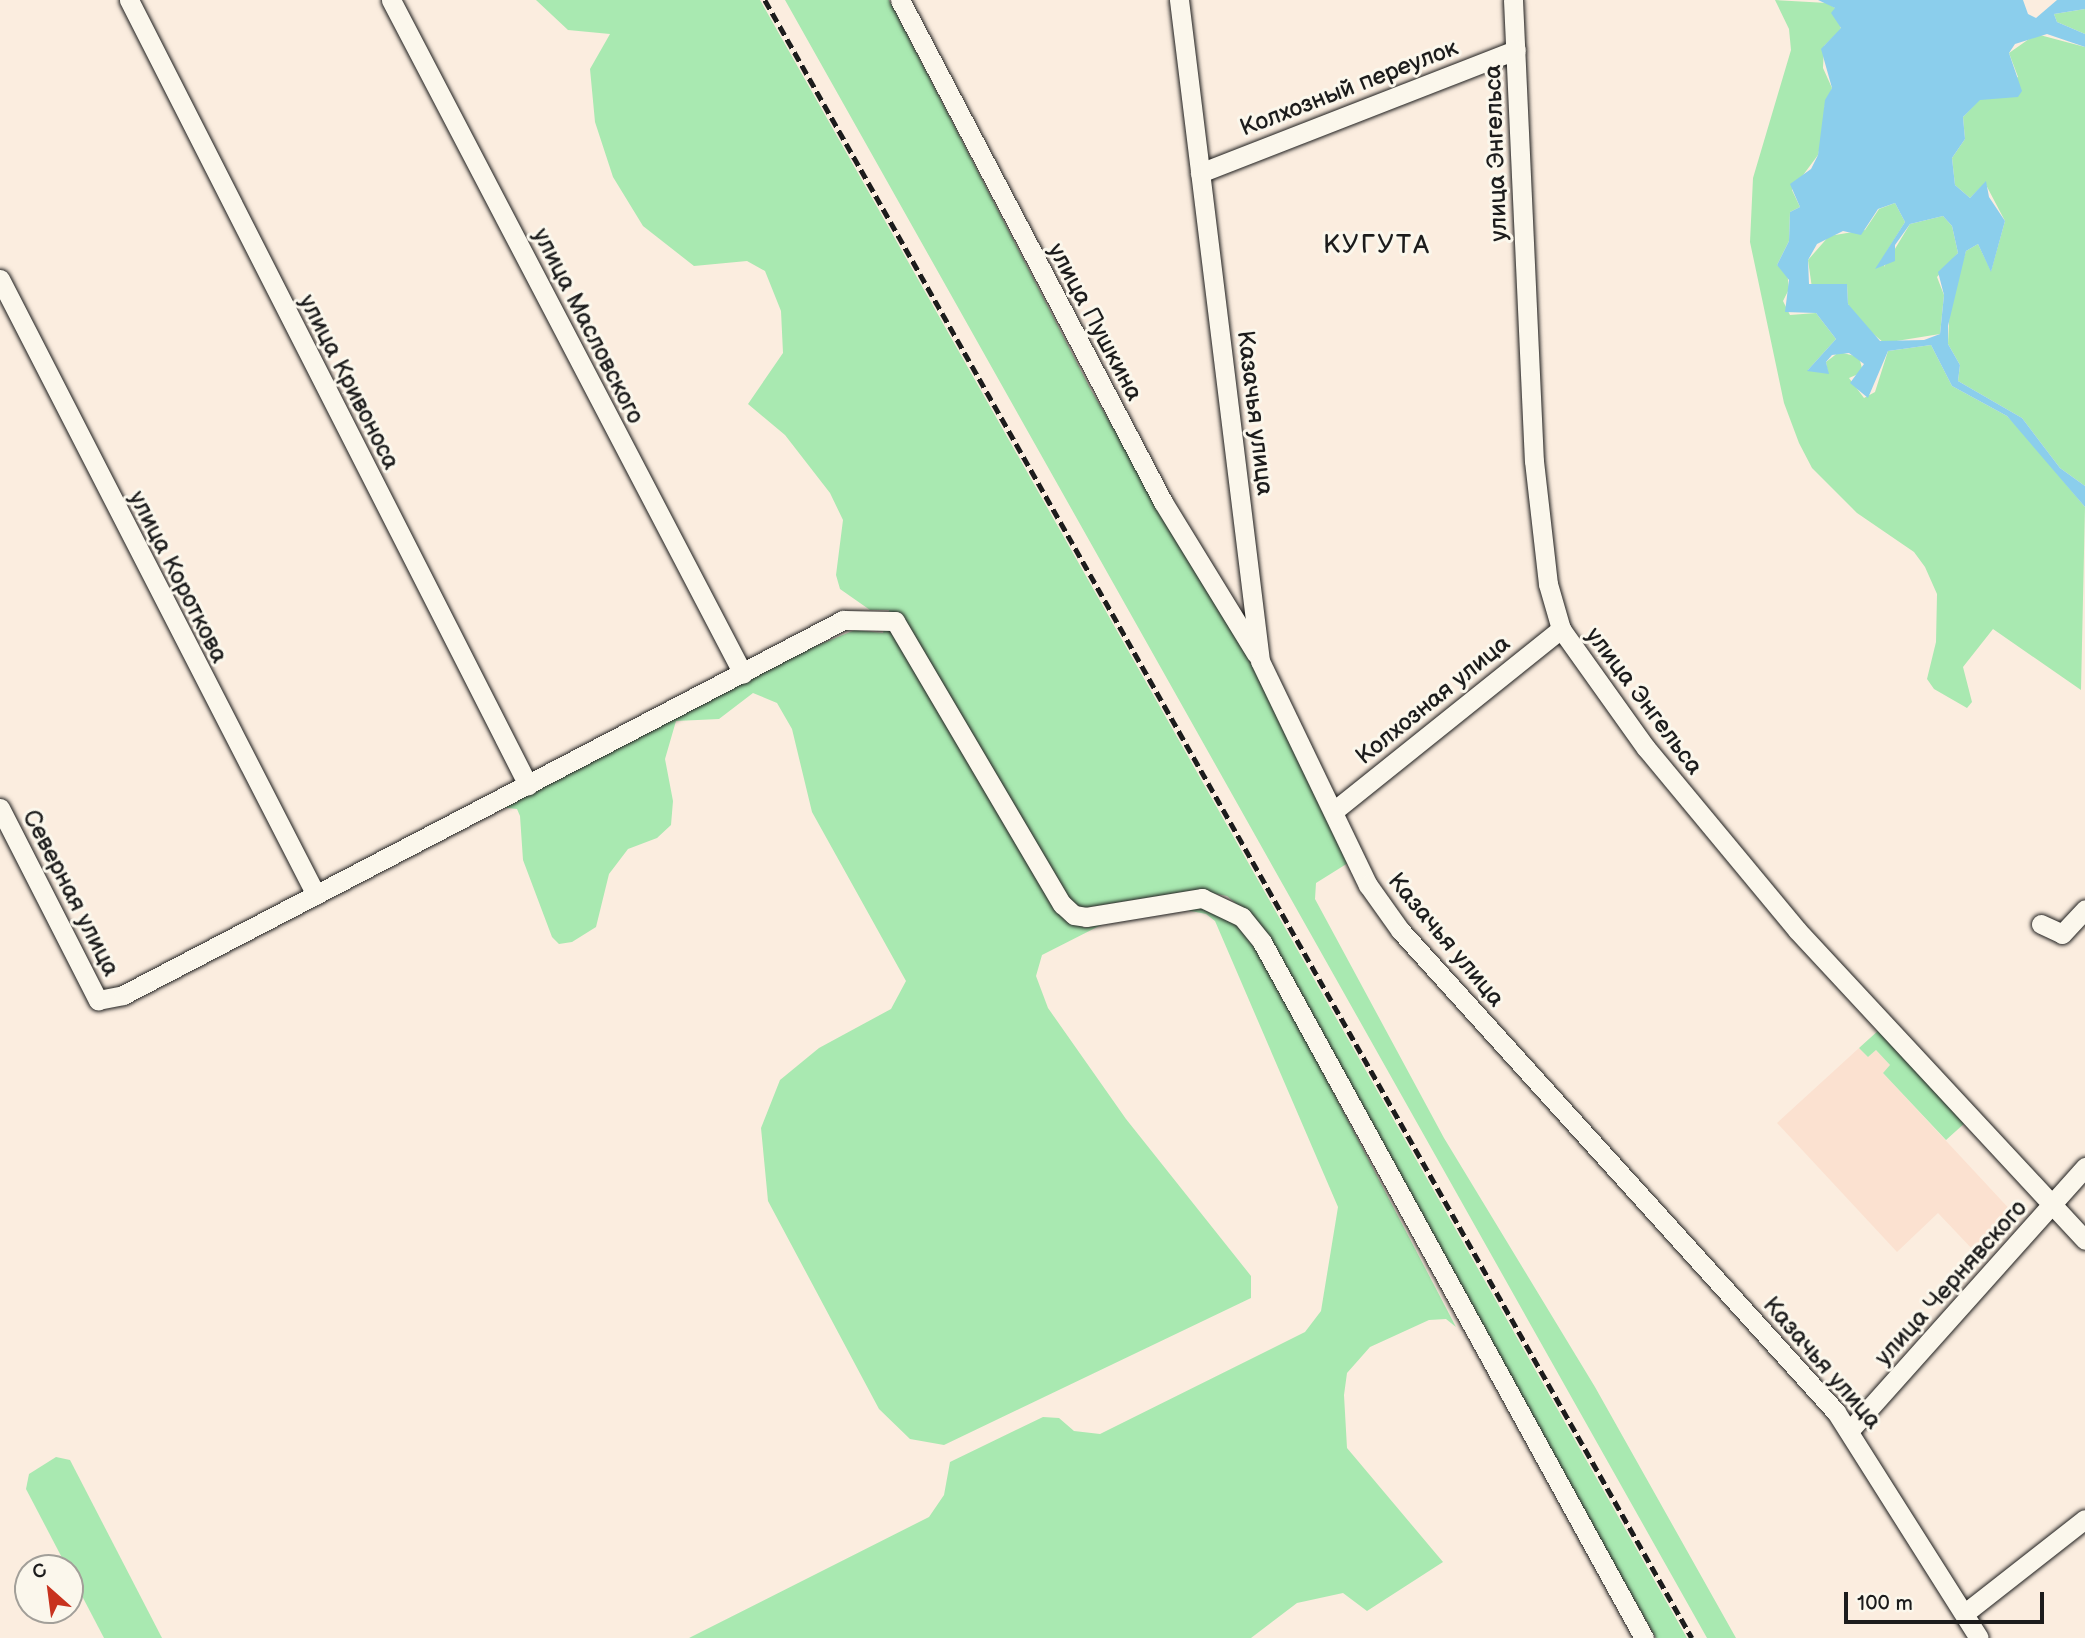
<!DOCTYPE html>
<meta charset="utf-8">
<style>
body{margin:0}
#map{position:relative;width:2085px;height:1638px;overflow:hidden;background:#fbeddf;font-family:"Balsamiq Sans",sans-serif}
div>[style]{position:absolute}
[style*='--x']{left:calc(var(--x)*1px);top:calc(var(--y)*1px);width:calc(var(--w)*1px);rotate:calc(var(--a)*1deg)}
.built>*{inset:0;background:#fbe1d0}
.green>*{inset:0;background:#a9e9b1}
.water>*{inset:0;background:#8bceec}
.roads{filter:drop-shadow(0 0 2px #1c1c1c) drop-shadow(0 0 2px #1c1c1c)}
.minor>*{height:19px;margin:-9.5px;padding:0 9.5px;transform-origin:9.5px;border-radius:9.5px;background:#fbf7ec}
.rail>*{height:4.5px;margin-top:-2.25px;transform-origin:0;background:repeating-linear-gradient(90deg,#1c1c1c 0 10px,transparent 0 15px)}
span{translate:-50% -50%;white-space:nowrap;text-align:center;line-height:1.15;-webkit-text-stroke:6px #fbf7ec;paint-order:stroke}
.street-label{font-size:24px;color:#1c1c1c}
.neighbourhood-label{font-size:26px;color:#1c1c1c;letter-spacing:2px}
.north{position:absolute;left:14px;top:1554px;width:70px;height:70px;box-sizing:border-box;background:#fbf7ec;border:2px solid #a29f99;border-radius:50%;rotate:332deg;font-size:19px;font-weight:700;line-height:28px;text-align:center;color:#1c1c1c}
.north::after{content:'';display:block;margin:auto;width:24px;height:32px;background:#c8321e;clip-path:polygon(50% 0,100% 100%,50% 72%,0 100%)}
.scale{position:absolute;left:1844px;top:1592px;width:200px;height:32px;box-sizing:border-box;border:4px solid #1c1c1c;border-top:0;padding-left:9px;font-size:21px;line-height:24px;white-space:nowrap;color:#1c1c1c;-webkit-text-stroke:5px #fbf7ec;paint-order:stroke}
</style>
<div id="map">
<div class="built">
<i style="clip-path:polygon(1859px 1048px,1868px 1057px,1876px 1050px,1891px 1066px,1883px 1073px,2015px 1215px,1975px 1252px,1938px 1213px,1897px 1252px,1777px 1123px)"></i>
</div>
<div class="green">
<i style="clip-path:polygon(536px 0,760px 0,1687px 1638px,1656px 1638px,1245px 911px,1227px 896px,1195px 890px,1083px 908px,1070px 901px,888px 616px,889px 610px,870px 610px,840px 589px,836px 575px,843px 520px,830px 493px,785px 435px,748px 404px,783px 353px,781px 311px,765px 271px,747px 261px,694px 266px,643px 226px,613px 177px,595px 122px,590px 69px,610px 34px,568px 30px)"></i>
<i style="clip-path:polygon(785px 0,889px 0,1091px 390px,1252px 665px,1348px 863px,1316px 883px,1315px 899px,1444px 1138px,1595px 1387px,1736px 1638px,1707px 1638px)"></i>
<i style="clip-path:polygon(1775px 0,1827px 3px,1835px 8px,1841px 29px,1824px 46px,1823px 68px,1832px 88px,1824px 108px,1826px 119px,1818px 155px,1792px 190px,1800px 207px,1790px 212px,1789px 241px,1777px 265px,1787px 271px,1789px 289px,1783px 301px,1790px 315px,1816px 313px,1836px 339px,1808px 370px,1828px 373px,1826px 362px,1839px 352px,1859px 357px,1863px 372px,1849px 378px,1864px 398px,1875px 392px,1888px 351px,1931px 345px,1952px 386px,2007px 416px,2024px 434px,2085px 507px,2081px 690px,1993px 629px,1963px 667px,1972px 702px,1967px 708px,1934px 689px,1927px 679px,1936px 642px,1937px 594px,1925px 567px,1914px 552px,1857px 513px,1812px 468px,1799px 443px,1784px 403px,1750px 242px,1753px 178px,1791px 50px,1789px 29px)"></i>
<i style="clip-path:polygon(2085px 9px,2085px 34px,2057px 22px,2054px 14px)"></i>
<i style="clip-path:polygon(2036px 34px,2085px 47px,2085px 486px,2060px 468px,2022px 418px,1958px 381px,1960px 365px,1948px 344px,1950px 301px,1966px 251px,1978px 244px,1991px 271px,2005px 221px,1985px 183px,1970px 198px,1955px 185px,1952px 158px,1965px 139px,1963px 117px,1979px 100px,2018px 77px,2009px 53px)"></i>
<i style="clip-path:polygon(1895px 203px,1905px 222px,1887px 251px,1884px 267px,1910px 224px,1943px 216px,1952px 226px,1958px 253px,1937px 277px,1944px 295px,1940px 334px,1884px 343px,1858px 321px,1848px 304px,1847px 284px,1812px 288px,1808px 260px,1829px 236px,1865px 230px,1879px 209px)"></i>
<i style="clip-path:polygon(886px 622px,1062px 916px,1085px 928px,1105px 923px,1042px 955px,1036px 976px,1048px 1008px,1126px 1119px,1251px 1276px,1251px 1298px,944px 1445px,910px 1439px,879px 1409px,768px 1201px,761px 1128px,780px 1080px,819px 1048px,891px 1009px,906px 981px,812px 812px,792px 729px,777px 703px,753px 693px,719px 719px,676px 721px,665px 759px,673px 801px,671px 825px,657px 838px,628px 849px,609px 874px,596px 927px,572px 942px,559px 944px,552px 937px,523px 860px,520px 816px,517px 809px,501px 807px,811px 648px,855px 630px,883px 633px)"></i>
<i style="clip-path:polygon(1176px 908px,1207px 908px,1236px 924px,1263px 958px,1456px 1327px,1446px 1319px,1429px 1320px,1370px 1347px,1347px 1373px,1344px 1395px,1347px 1448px,1443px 1562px,1367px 1611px,1343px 1593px,1297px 1603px,1251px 1638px,689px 1638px,929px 1517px,944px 1495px,950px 1462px,1043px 1417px,1059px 1418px,1074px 1431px,1100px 1434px,1305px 1332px,1321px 1311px,1338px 1207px,1215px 921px,1206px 914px)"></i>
<i style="clip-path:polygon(1880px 1029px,1966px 1122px,1946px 1140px,1883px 1073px,1890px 1065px,1876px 1050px,1868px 1057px,1859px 1048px)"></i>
<i style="clip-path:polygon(56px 1457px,70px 1460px,162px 1638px,104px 1638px,26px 1489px,29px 1474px)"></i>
</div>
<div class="water">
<i style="clip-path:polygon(evenodd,1818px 0,2023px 0,2028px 14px,2036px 18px,2057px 0,2085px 0,2085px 9px,2054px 14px,2057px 22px,2085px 34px,2085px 47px,2047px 34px,2015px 44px,2009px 53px,2022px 91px,2018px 97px,1980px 100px,1963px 117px,1965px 139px,1952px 158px,1955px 185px,1970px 198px,1986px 181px,1989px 197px,2005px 221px,1991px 272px,1978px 244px,1966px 251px,1948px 326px,1948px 344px,1960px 365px,1958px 381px,2022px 418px,2060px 468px,2085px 486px,2085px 507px,2007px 416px,1952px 386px,1931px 345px,1888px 351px,1868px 398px,1850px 383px,1864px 364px,1849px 353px,1832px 355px,1826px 362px,1829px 374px,1807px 371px,1836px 339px,1816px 313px,1785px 312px,1789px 280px,1777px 265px,1789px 241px,1790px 212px,1800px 207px,1790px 184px,1811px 169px,1818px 155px,1825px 100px,1832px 88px,1821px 49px,1841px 28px,1831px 13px,1835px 8px,1818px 0,1895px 203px,1905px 222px,1875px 269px,1895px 261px,1895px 245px,1910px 224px,1943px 216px,1952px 226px,1958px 253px,1938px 272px,1944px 295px,1940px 334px,1924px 340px,1880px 341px,1848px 304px,1847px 284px,1809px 284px,1808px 260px,1817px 244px,1843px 231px,1861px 235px,1878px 209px,1895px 203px)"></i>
</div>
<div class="roads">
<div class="minor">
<i style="--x:129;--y:0;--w:881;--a:63.06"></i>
<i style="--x:391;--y:0;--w:760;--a:62.42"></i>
<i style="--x:900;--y:0;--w:567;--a:62.35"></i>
<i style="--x:1163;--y:502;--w:178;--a:58.5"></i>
<i style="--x:1179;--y:0;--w:666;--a:83.01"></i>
<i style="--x:1260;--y:661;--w:249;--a:64.3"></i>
<i style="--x:1368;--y:885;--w:55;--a:54.6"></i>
<i style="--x:1400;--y:930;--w:650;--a:47.87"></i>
<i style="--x:1836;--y:1412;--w:267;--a:57.7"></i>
<i style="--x:1513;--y:0;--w:461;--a:87.4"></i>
<i style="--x:1534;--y:461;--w:124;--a:83.5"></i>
<i style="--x:1548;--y:584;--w:47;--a:73.9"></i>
<i style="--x:1561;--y:629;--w:146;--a:54.5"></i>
<i style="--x:1646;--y:748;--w:236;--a:50.3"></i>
<i style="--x:1797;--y:930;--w:423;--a:47.1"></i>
<i style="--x:1200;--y:173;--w:339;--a:-21.3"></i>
<i style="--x:0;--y:279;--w:692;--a:62.84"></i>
<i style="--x:0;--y:808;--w:216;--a:63"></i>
<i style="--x:98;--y:1000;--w:25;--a:-11"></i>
<i style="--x:123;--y:995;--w:812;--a:-27.51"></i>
<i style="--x:843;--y:620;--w:52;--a:1.1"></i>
<i style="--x:895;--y:621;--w:329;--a:59.5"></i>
<i style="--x:1062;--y:904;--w:16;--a:43"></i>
<i style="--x:1074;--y:915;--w:12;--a:9"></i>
<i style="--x:1086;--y:917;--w:118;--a:-9.3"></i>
<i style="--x:1202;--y:898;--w:44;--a:25.4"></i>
<i style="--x:1242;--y:917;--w:32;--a:51"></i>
<i style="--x:1262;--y:942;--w:794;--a:61.24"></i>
<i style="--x:1335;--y:810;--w:290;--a:-38.7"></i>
<i style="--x:2041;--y:924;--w:23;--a:25"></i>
<i style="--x:2062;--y:934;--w:34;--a:-47"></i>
<i style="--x:1850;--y:1430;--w:353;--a:-48.2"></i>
<i style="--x:1965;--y:1613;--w:152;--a:-38.1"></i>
</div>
</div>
<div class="rail">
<i style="--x:765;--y:0;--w:1882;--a:60.49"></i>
</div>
<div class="street-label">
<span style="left:1349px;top:88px;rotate:-21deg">Колхозный переулок</span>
<span style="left:1496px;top:153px;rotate:-92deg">улица Энгельса</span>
<span style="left:1095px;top:322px;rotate:62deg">улица Пушкина</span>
<span style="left:588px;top:326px;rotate:63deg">улица Масловского</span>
<span style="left:349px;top:382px;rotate:63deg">улица Кривоноса</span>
<span style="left:1255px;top:413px;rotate:83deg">Казачья улица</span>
<span style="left:178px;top:577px;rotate:63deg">улица Короткова</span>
<span style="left:1433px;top:700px;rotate:-39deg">Колхозная улица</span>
<span style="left:1644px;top:701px;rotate:53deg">улица Энгельса</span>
<span style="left:71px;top:893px;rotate:63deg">Северная улица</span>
<span style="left:1446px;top:940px;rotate:50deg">Казачья улица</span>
<span style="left:1951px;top:1283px;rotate:-48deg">улица Чернявского</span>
<span style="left:1822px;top:1363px;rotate:49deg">Казачья улица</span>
</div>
<div class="neighbourhood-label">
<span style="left:1377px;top:246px">КУГУТА</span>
</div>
<div class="north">С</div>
<div class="scale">100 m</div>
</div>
